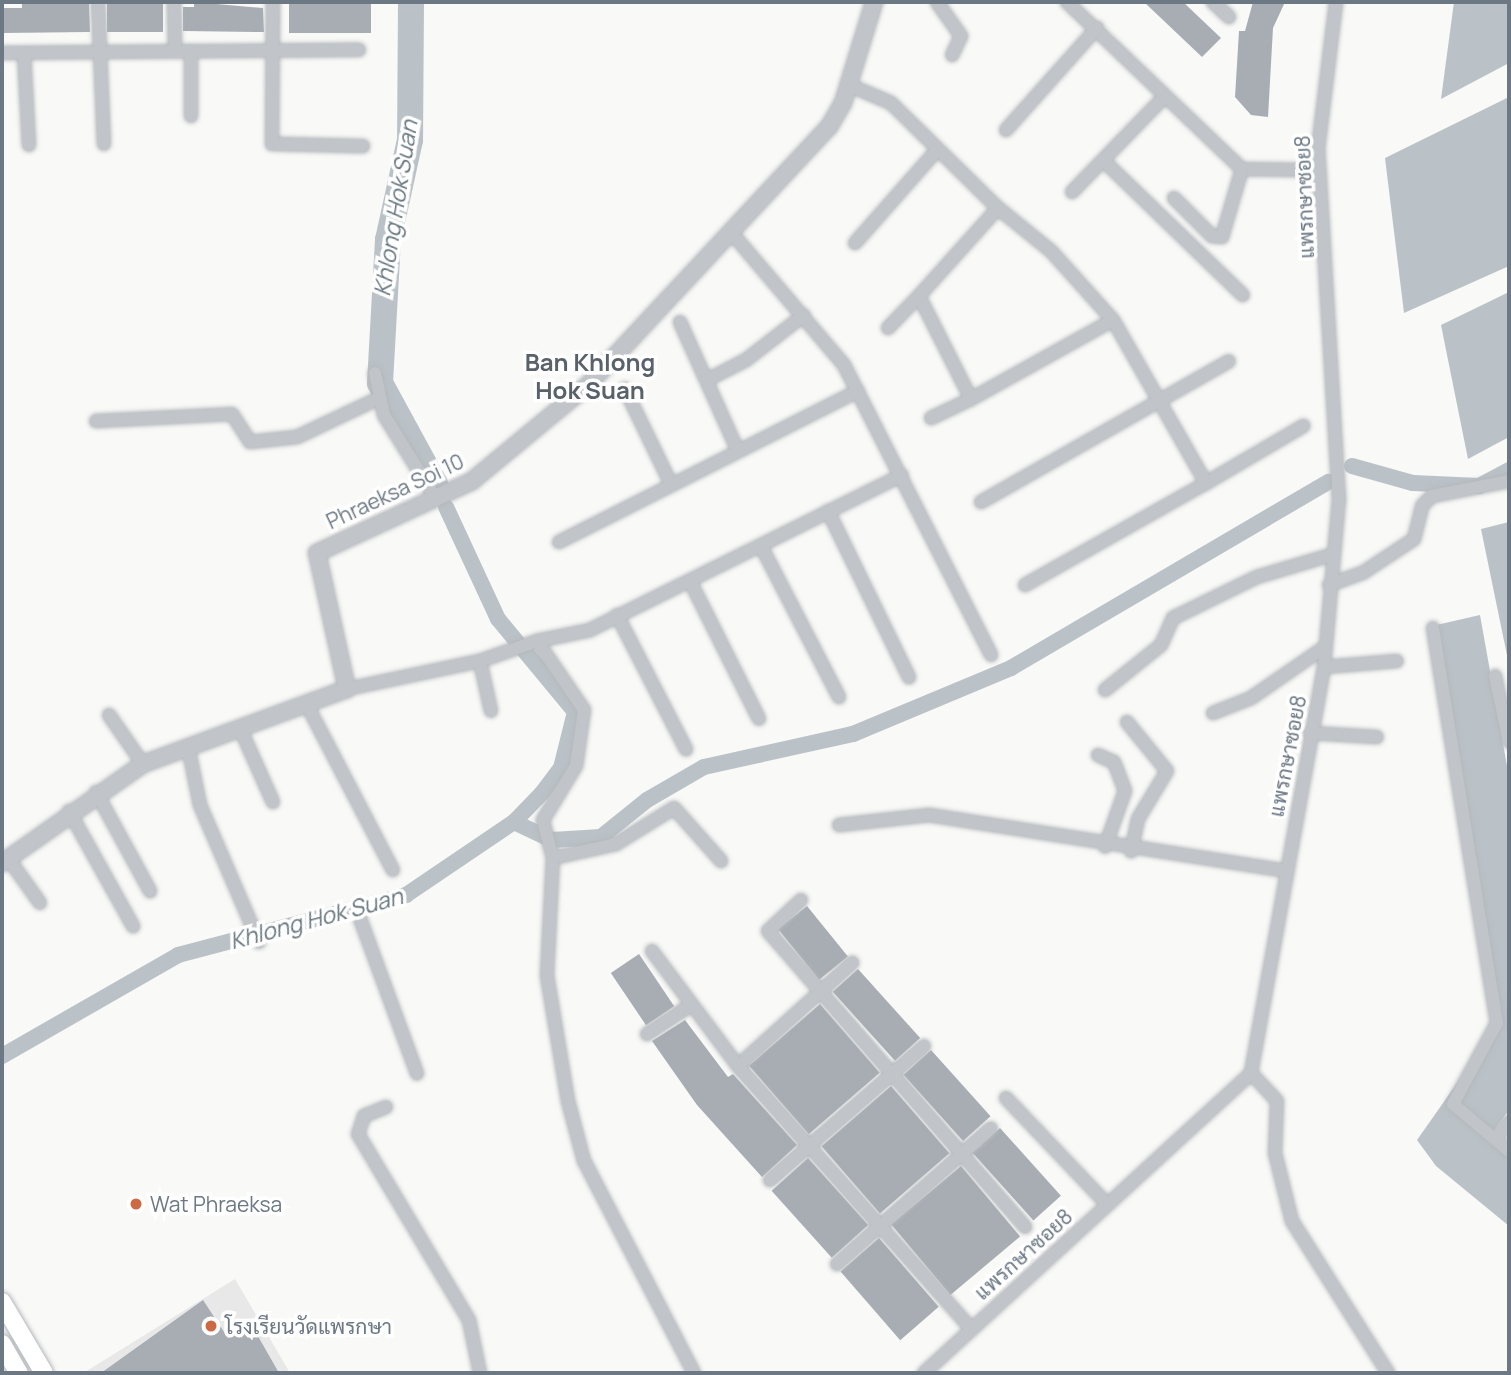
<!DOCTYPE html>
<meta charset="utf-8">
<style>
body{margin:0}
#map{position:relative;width:1511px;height:1375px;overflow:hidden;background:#f9f9f7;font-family:Manrope,Sarabun,sans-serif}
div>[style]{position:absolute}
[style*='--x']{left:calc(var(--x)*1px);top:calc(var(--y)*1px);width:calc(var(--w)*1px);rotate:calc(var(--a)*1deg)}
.built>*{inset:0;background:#e7e8e7}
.water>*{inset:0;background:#bac2c7}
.canal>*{height:16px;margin:-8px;padding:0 8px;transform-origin:8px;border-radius:8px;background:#bac2c7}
.river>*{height:26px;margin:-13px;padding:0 13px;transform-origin:13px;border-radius:13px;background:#bac2c7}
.building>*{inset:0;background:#a7adb3;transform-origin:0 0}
.roads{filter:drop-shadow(0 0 2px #b4b8bc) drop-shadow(0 0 2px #b4b8bc)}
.minor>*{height:12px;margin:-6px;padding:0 6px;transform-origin:6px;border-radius:6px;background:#c1c4c8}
.tertiary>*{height:16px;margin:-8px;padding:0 8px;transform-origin:8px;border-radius:8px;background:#c1c4c8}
.secondary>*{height:18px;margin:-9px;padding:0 9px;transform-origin:9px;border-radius:9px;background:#fff}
.dots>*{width:19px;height:19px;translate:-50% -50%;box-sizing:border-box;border:4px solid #fff;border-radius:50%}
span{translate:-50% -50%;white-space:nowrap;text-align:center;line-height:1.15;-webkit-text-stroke:7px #fff;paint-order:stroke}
.street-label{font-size:21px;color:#6c7884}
.poi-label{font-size:21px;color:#6c7884}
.left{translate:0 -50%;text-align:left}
.water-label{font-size:23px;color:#68777f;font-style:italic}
.quarter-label{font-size:24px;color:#59626a;font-weight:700}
.frame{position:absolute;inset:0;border:4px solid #6c7884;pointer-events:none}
</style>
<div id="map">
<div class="built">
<i style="clip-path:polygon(235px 1279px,290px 1373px,85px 1372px)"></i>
</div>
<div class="water">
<i style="clip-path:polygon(1454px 2px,1509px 2px,1509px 63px,1441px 99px)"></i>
<i style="clip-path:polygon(1509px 97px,1509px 266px,1404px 313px,1385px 158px)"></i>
<i style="clip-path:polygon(1509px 292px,1509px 437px,1468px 459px,1441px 325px)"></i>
<i style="clip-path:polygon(1509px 522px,1509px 665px,1481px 529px)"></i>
<i style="clip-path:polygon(1480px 615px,1509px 777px,1509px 1110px,1490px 1135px,1509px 1152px,1509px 1226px,1436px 1166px,1417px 1140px,1493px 1032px,1432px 626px)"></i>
</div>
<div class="canal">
<i style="--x:1352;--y:466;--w:63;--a:15.6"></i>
<i style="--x:1413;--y:483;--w:66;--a:2.6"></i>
<i style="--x:1479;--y:486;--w:34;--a:-28"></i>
<i style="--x:514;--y:822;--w:42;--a:25.3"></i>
<i style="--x:552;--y:840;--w:49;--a:-3.5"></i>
<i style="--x:601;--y:837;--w:59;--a:-38.8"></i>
<i style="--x:647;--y:800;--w:66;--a:-30.1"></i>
<i style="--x:704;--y:767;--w:153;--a:-12.5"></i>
<i style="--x:853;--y:734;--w:171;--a:-22.7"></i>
<i style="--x:1011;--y:668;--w:368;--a:-30.4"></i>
<i style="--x:2;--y:1056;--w:203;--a:-29.8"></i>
<i style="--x:178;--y:955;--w:236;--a:-14.7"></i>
<i style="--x:406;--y:895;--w:130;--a:-34.1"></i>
<i style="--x:514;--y:822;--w:40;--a:-46"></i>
<i style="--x:542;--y:793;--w:31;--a:-53"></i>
<i style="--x:561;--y:768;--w:58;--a:-76"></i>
<i style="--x:575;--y:712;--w:121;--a:-129.6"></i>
<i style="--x:498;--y:619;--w:123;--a:-114.9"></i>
</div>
<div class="river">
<i style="--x:411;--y:2;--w:138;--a:90.4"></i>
<i style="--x:410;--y:140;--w:102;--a:102.4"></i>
<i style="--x:388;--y:240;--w:143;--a:93.2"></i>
<i style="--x:380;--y:383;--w:115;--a:61.4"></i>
</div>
<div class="building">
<i style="clip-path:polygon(22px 2px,89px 2px,90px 32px,2px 33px,2px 8px,22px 8px)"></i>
<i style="left:107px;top:2px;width:56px;height:30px"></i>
<i style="clip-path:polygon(194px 2px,263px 8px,264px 32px,183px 31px,183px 7px,194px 7px)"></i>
<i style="left:289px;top:2px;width:82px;height:31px"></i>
<i style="clip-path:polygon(1144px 2px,1183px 2px,1221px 38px,1202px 57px)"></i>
<i style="clip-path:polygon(1253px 2px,1285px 2px,1273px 28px,1268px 117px,1251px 115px,1235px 97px,1239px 31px,1245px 31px)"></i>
<i style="left:807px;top:906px;width:65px;height:37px;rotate:51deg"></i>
<i style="left:639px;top:954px;width:63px;height:34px;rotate:56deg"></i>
<i style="left:858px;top:969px;width:93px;height:34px;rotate:48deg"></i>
<i style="left:820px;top:1004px;width:91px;height:94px;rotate:49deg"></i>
<i style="clip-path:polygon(685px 1020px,728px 1077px,733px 1074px,797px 1145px,762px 1177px,697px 1105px,652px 1041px)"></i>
<i style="left:931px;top:1050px;width:89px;height:37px;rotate:48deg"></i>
<i style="left:891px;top:1086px;width:89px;height:92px;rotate:49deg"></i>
<i style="left:1000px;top:1128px;width:91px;height:37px;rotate:48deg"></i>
<i style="left:808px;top:1158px;width:90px;height:49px;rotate:48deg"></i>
<i style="left:961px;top:1166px;width:92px;height:91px;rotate:50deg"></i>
<i style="left:879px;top:1238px;width:91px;height:51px;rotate:49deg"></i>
<i style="clip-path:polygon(203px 1300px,228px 1338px,251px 1324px,279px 1373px,101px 1373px)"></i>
</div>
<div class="roads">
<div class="minor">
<i style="--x:98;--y:2;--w:142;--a:87.6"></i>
<i style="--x:174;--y:2;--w:49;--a:88.8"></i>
<i style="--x:273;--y:2;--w:142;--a:90.4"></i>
<i style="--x:272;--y:144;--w:91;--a:1.3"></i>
<i style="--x:937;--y:2;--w:42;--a:54.8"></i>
<i style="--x:961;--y:36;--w:21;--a:115"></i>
<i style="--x:1067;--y:2;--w:242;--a:43.7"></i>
<i style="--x:1242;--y:169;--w:76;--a:0.8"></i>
<i style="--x:1213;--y:2;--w:22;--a:43"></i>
<i style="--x:2;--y:53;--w:357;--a:-0.5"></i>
<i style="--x:24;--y:53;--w:92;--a:86.9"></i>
<i style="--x:849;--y:85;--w:46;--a:23.2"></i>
<i style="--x:891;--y:103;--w:150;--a:44.5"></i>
<i style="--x:998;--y:208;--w:68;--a:39.1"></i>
<i style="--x:1051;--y:251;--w:93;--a:48.1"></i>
<i style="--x:1113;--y:320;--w:188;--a:60.3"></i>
<i style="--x:1206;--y:483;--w:113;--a:-30.4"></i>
<i style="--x:191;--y:116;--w:65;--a:-90"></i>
<i style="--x:1006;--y:130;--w:137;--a:-48.3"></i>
<i style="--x:1104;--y:161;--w:193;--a:44"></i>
<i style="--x:1072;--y:192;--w:132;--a:-45.9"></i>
<i style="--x:1174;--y:198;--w:54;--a:45"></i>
<i style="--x:1212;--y:236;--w:10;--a:6"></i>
<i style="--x:1222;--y:237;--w:71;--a:-73.6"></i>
<i style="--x:998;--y:208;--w:118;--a:131.9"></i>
<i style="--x:919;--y:296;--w:115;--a:63.2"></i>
<i style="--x:971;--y:399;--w:162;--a:-29.1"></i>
<i style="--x:730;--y:231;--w:176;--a:49.6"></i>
<i style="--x:844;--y:365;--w:325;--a:63.1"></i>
<i style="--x:855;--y:243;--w:124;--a:-48.6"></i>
<i style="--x:680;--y:322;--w:141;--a:65.8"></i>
<i style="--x:888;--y:328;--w:45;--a:-45.9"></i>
<i style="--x:375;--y:373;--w:43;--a:77.9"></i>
<i style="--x:384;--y:415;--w:97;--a:58.1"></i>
<i style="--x:707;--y:380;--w:44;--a:-27.1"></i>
<i style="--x:746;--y:360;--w:73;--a:-37.8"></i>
<i style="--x:625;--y:389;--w:103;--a:64.2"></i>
<i style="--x:931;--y:418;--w:44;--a:-25.4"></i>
<i style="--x:96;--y:421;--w:136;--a:-2.9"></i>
<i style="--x:232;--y:414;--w:33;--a:57"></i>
<i style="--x:250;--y:442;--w:47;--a:-6.1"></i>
<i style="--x:297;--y:437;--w:89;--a:-25.4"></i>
<i style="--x:981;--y:502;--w:285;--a:-29.6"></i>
<i style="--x:828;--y:511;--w:185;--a:64"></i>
<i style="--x:559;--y:542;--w:335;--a:-26.8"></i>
<i style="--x:761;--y:546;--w:170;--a:62.7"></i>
<i style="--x:690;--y:581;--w:154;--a:63.4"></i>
<i style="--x:1025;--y:585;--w:208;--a:-29.4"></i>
<i style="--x:1329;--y:585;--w:37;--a:-20"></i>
<i style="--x:1364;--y:572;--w:60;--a:-33.4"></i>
<i style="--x:1414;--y:539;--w:34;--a:-76"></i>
<i style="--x:1422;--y:506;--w:14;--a:-45"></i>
<i style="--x:1432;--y:496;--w:78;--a:-11"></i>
<i style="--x:617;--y:615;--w:151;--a:62.8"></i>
<i style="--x:1433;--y:628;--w:400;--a:80.8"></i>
<i style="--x:1497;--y:1023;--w:92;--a:118.5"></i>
<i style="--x:1453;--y:1104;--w:73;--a:40"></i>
<i style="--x:480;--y:661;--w:51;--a:77.6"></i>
<i style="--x:1324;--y:667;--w:73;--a:-4.7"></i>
<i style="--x:1495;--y:676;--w:67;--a:78"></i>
<i style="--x:347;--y:689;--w:136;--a:-11.9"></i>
<i style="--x:480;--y:661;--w:60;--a:-19.3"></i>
<i style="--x:1105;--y:690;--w:72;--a:-38.8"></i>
<i style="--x:1161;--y:645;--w:30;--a:-66"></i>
<i style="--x:1173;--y:618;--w:93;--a:-26"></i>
<i style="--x:1257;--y:577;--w:77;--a:-16.6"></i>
<i style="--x:307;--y:705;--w:186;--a:62.5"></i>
<i style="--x:1213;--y:713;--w:41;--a:-21.5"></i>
<i style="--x:1251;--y:698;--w:90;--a:-34.6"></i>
<i style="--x:109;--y:715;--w:60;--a:55.2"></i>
<i style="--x:1127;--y:722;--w:63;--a:50.8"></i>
<i style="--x:1167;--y:771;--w:56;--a:121.1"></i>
<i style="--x:1138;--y:819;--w:33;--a:102"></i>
<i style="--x:240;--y:728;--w:81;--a:66"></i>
<i style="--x:1310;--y:733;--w:67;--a:3.4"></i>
<i style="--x:188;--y:746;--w:60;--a:78.5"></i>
<i style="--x:200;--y:805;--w:149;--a:66.7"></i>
<i style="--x:1098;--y:755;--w:17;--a:24"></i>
<i style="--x:1114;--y:762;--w:31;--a:69"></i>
<i style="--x:1125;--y:791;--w:59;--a:109.7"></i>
<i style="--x:96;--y:792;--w:113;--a:61.4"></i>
<i style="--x:69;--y:811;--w:132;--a:60.9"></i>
<i style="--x:839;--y:825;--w:91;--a:-6.3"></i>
<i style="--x:929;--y:815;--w:360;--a:8.9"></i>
<i style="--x:8;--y:858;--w:55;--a:54.6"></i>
<i style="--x:553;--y:858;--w:65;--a:-12.5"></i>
<i style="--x:616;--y:844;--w:68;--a:-31.8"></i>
<i style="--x:674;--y:808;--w:71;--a:48.4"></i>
<i style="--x:801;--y:900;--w:45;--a:136.8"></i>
<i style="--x:768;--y:931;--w:392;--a:49"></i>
<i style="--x:358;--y:913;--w:171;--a:69.8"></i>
<i style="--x:652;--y:951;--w:144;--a:53.2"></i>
<i style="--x:738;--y:1066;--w:349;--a:48.4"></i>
<i style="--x:647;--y:1034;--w:53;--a:-33.4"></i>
<i style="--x:738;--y:1066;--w:154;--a:-42.1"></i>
<i style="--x:1251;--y:1073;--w:38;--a:47"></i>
<i style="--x:1277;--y:1101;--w:52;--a:92.2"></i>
<i style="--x:1275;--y:1153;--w:70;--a:76"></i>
<i style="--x:1292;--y:1221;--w:180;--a:57.7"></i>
<i style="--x:1006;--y:1098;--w:146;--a:46.4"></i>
<i style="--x:386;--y:1107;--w:24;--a:158"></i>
<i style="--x:364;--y:1116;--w:19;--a:108"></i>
<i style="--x:358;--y:1134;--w:217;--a:59.2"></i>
<i style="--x:469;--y:1320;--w:54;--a:78.3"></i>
<i style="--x:1495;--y:1139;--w:22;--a:-51"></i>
<i style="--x:770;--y:1180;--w:204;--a:-41"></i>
<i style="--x:837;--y:1264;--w:205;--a:-41.4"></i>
<i style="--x:694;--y:1373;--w:239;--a:-117.4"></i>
<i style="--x:584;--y:1161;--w:62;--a:-104.9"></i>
<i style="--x:568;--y:1101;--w:128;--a:-99.5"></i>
<i style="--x:547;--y:975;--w:117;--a:-87.1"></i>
<i style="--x:553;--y:858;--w:39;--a:-105"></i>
<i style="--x:543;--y:820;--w:63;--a:-58.6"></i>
<i style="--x:576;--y:766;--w:57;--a:-81.9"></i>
<i style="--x:584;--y:710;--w:83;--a:-124.3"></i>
<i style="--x:537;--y:641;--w:54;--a:-11.7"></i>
<i style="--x:590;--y:630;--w:348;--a:-26.4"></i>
<i style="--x:924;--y:1373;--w:444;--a:-42.5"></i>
<i style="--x:1251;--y:1073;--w:413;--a:-79.8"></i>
<i style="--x:1324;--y:667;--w:168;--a:-84.9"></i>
<i style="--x:1339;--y:500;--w:352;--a:-93.4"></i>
<i style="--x:1318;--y:149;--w:148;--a:-83"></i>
</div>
<div class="tertiary">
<i style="--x:2;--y:863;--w:172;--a:-35.1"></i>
<i style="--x:143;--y:764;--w:217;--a:-20.2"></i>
<i style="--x:347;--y:689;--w:139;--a:-102.4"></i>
<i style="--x:317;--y:553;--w:171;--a:-24.9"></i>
<i style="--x:472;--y:481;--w:151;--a:-39.6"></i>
<i style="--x:588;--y:385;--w:353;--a:-47"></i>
<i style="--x:829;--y:127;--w:28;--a:-60"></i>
<i style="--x:843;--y:103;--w:106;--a:-72.9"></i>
</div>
<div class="secondary">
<i style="--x:2;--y:1302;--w:82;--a:59.4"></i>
<i style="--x:2;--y:1344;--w:34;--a:60"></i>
</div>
</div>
<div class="dots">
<i style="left:136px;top:1204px;background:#cd6a43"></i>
<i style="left:211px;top:1326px;background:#cd6a43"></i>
</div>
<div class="street-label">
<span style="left:1304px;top:197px;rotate:-92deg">แพรกษาซอย8</span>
<span style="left:395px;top:491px;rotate:-25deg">Phraeksa Soi 10</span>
<span style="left:1287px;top:756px;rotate:-79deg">แพรกษาซอย8</span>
<span style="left:1023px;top:1254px;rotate:-42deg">แพรกษาซอย8</span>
</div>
<div class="poi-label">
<span class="left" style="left:150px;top:1204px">Wat Phraeksa</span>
<span class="left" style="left:225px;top:1326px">โรงเรียนวัดแพรกษา</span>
</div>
<div class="water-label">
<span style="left:395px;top:208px;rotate:-81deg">Khlong Hok Suan</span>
<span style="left:316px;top:918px;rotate:-15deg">Khlong Hok Suan</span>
</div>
<div class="quarter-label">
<span style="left:590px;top:376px">Ban Khlong<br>Hok Suan</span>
</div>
<div class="frame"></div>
</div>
